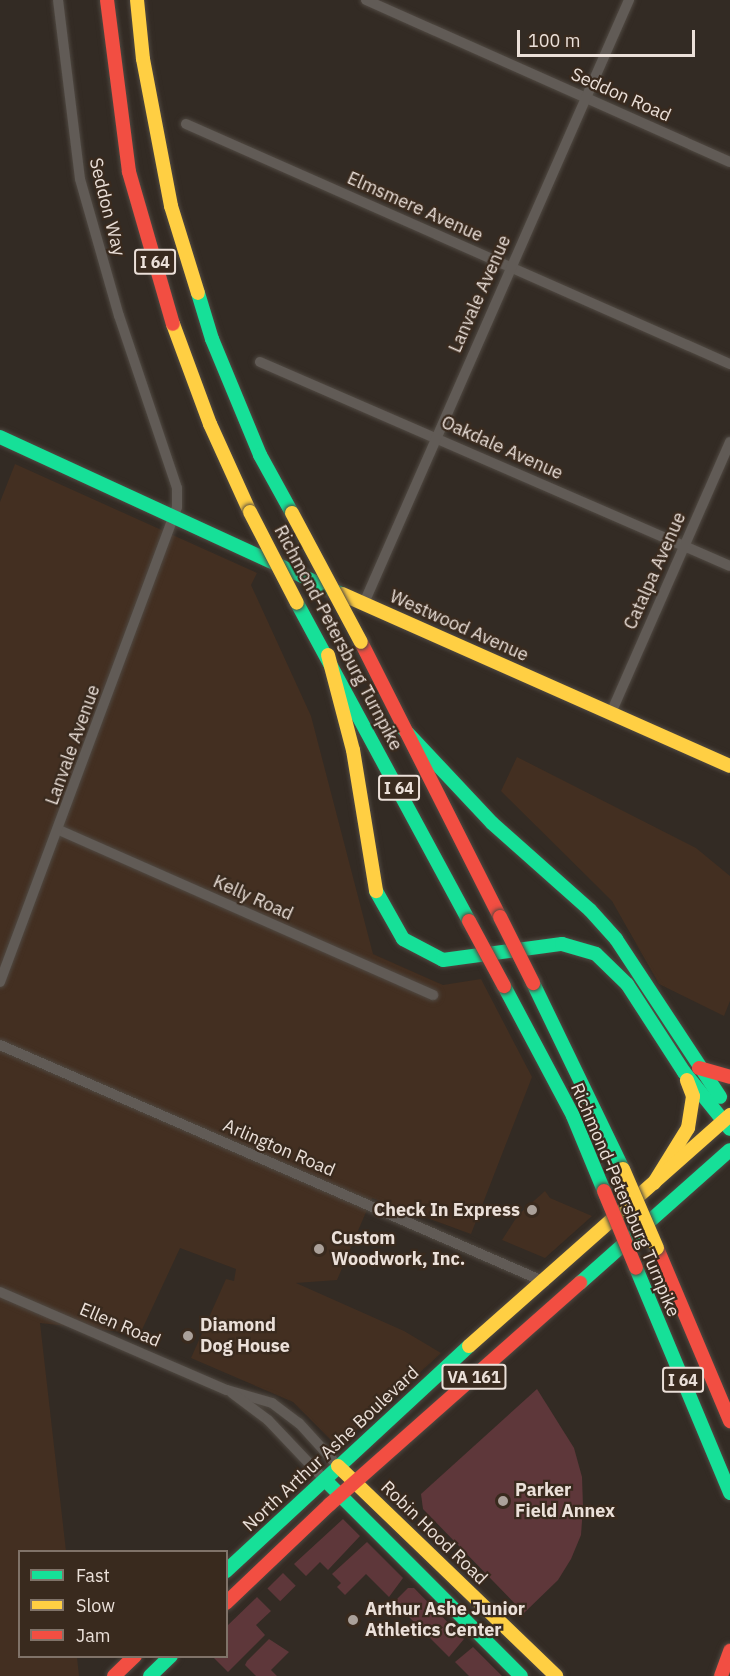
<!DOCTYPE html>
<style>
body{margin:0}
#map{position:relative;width:730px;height:1676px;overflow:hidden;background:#332b24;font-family:"IBM Plex Sans",sans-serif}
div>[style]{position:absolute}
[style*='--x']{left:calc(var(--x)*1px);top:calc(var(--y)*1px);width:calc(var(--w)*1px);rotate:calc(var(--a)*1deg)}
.built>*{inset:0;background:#432f21}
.green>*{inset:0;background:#5e373a;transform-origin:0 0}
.roads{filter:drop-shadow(0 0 2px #504942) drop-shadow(0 0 2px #504942)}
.street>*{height:10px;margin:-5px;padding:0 5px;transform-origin:5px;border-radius:5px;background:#615b56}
.fast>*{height:14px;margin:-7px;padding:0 7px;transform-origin:7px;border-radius:7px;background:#16e098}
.slow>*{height:14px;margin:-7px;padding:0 7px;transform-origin:7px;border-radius:7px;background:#ffcf43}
.jam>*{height:14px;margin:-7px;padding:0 7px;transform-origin:7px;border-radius:7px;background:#f24e42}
.bridges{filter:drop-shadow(0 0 2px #504942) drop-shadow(0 0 2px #504942)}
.slow-bridge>*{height:14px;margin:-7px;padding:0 7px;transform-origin:7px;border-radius:7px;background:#ffcf43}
.jam-bridge>*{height:14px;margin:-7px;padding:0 7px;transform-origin:7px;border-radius:7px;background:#f24e42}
.dots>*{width:16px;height:16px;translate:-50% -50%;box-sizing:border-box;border:3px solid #392a1e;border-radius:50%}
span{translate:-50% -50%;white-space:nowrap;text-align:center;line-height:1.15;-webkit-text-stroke:4.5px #392a1e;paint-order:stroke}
.shield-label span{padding:2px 4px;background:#392a1e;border:2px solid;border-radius:4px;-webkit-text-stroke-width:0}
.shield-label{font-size:16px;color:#ebe0d9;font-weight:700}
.street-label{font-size:18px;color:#ebe0d9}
.poi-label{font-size:18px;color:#ebe0d9;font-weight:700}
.right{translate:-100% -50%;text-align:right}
.left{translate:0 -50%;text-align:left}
.legend{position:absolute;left:18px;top:1550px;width:210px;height:108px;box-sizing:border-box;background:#392a1e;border:2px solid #807369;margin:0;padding:8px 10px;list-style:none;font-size:18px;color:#ebe0d9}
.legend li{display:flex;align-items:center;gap:12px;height:30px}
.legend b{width:30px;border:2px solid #807369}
.scale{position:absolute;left:517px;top:30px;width:178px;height:27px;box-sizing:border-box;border:3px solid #ebe0d9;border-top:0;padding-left:8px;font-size:18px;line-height:21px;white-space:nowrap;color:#ebe0d9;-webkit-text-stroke:4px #392a1e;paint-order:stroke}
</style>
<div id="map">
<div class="built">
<i style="clip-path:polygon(15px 464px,257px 573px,251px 585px,311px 716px,373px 954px,443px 985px,481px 979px,532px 1077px,471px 1234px,372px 1198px,337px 1280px,296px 1283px,404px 1331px,441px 1353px,345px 1441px,332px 1441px,293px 1402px,191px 1358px,226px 1279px,234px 1281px,236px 1269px,180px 1248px,140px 1334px,40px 1323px,66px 1551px,20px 1552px,20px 1656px,77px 1657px,79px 1676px,0 1676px,0 502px)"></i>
<i style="clip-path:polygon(517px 757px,696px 848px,730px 876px,730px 1001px,724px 1016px,659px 984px,612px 901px,501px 791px)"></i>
<i style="clip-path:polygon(545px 1191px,550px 1198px,592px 1216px,545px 1258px,502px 1240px,518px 1215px)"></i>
</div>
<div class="green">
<i style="clip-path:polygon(537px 1389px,574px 1448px,582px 1477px,583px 1507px,581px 1535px,571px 1559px,558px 1580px,524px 1613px,423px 1509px,421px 1494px)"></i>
<i style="clip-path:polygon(343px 1519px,360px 1536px,328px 1570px,320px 1562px,306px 1576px,294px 1564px)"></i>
<i style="clip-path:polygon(367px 1542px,403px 1578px,389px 1597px,366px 1574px,345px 1595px,337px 1587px,341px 1583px,332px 1574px)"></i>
<i style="left:283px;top:1573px;width:18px;height:22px;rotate:45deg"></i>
<i style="clip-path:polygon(408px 1588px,414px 1588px,464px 1639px,449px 1657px,394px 1602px)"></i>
<i style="clip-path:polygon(257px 1597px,271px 1611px,256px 1625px,265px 1635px,228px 1672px,213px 1657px,226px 1656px,227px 1626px)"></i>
<i style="clip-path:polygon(269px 1639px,289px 1652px,271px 1670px,277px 1676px,256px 1676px,245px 1665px,247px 1661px)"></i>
<i style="clip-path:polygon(473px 1647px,502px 1676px,469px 1676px,455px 1662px)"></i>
</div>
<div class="roads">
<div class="street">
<i style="--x:366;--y:0;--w:398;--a:24"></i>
<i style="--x:186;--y:124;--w:595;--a:23.81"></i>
<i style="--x:260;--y:362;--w:512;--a:23.46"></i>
<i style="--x:364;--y:603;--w:659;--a:-66.28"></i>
<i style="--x:611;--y:713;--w:296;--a:-66.3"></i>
<i style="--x:59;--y:830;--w:409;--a:23.8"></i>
<i style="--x:0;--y:982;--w:507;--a:-69.56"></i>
<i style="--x:177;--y:507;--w:19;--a:-90"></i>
<i style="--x:177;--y:488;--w:182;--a:-108.6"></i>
<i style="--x:119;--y:316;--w:142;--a:-105.9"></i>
<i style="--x:80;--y:179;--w:180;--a:-97"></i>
<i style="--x:0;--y:1045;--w:594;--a:23.5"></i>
<i style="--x:0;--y:1292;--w:247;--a:23.4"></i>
<i style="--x:227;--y:1390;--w:47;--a:16.1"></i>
<i style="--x:272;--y:1403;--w:34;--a:37"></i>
<i style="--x:299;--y:1423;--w:58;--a:47.8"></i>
<i style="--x:232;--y:1393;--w:45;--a:36.9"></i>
<i style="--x:268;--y:1420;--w:83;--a:46.5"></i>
</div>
<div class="fast">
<i style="--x:198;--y:293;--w:48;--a:73.1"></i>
<i style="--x:212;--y:339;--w:126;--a:67.5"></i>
<i style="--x:260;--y:455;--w:66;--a:61.1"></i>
<i style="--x:0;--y:437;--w:376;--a:24.7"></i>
<i style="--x:297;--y:603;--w:362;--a:61.6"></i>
<i style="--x:401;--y:726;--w:133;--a:46.8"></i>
<i style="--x:492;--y:823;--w:131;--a:41.6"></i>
<i style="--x:590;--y:910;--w:39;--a:48"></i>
<i style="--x:616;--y:939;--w:189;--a:56.6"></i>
<i style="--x:376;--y:891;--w:55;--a:60.6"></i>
<i style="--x:403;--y:939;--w:45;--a:27.7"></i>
<i style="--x:443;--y:960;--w:120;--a:-7.7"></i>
<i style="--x:562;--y:944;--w:35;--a:16"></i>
<i style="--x:596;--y:954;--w:43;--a:44.1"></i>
<i style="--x:627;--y:984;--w:105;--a:57.1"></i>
<i style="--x:684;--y:1072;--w:73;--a:51.1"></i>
<i style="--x:533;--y:983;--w:207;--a:64.2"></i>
<i style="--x:504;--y:986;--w:147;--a:62"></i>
<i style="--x:573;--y:1116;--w:81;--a:67.5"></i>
<i style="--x:636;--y:1268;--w:244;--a:67.3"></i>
<i style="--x:580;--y:1283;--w:200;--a:-41.6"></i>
<i style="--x:325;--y:1480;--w:277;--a:45"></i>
<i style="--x:226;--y:1571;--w:331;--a:-42.8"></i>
<i style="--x:150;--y:1676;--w:29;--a:-44"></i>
</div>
<div class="slow">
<i style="--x:137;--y:0;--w:59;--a:84.2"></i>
<i style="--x:143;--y:59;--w:150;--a:79.2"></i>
<i style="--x:171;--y:206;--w:91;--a:72.8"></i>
<i style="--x:173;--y:324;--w:107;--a:69.7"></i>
<i style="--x:210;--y:424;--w:97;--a:65.6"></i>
<i style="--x:342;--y:594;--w:424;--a:23.9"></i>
<i style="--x:328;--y:655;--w:98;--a:75.3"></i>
<i style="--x:353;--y:750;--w:143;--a:80.7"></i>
<i style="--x:654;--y:1183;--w:65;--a:-58.3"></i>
<i style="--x:688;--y:1128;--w:32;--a:-81"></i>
<i style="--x:693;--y:1096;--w:17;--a:-111"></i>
<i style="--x:469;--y:1346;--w:349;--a:-41.5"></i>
<i style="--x:338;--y:1466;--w:303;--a:43.9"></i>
</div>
<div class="jam">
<i style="--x:107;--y:0;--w:173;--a:82.7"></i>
<i style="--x:129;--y:172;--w:158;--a:73.9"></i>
<i style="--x:361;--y:642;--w:308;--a:63.2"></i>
<i style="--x:699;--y:1068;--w:32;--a:16"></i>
<i style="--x:657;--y:1248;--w:188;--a:67.1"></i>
<i style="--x:226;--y:1603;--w:144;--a:-43.6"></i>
<i style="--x:330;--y:1504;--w:334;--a:-41.5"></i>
<i style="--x:114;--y:1676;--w:29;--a:-44"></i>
<i style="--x:721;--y:1676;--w:27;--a:-70"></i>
</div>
</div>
<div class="bridges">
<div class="slow-bridge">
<i style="--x:250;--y:512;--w:102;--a:62.7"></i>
<i style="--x:292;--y:513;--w:146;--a:61.9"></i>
<i style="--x:623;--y:1169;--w:86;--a:66.7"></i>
</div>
<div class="jam-bridge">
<i style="--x:500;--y:917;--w:74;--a:63.4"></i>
<i style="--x:469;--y:921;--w:74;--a:61.7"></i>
<i style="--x:604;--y:1191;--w:83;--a:67.4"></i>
</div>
</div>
<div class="dots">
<i style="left:532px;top:1210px;background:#aba19a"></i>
<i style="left:319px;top:1249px;background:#aba19a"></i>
<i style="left:188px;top:1336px;background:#aba19a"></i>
<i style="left:503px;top:1501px;background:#aba19a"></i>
<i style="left:353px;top:1620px;background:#aba19a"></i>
</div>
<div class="shield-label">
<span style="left:155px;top:262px">I 64</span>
<span style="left:399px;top:788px">I 64</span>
<span style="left:474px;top:1377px">VA 161</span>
<span style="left:683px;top:1380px">I 64</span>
</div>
<div class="street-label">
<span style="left:621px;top:95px;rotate:24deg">Seddon Road</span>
<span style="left:107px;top:207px;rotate:76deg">Seddon Way</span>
<span style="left:415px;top:207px;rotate:24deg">Elmsmere Avenue</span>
<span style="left:480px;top:294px;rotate:-66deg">Lanvale Avenue</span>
<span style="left:502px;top:448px;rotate:24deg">Oakdale Avenue</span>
<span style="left:655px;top:571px;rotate:-66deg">Catalpa Avenue</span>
<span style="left:459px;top:626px;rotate:24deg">Westwood Avenue</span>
<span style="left:338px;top:638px;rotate:62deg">Richmond-Petersburg Turnpike</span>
<span style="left:73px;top:745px;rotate:-70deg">Lanvale Avenue</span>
<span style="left:253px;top:898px;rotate:24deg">Kelly Road</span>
<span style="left:279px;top:1148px;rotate:23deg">Arlington Road</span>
<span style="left:625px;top:1200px;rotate:67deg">Richmond-Petersburg Turnpike</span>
<span style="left:120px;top:1325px;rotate:23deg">Ellen Road</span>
<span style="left:331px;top:1449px;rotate:-43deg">North Arthur Ashe Boulevard</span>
<span style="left:434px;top:1533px;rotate:44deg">Robin Hood Road</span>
</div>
<div class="poi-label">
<span class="right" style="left:520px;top:1210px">Check In Express</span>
<span class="left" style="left:331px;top:1249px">Custom<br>Woodwork, Inc.</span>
<span class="left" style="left:200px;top:1336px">Diamond<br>Dog House</span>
<span class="left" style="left:515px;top:1501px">Parker<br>Field Annex</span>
<span class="left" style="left:365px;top:1620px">Arthur Ashe Junior<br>Athletics Center</span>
</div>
<ul class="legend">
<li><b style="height:8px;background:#16e098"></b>Fast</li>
<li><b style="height:8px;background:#ffcf43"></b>Slow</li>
<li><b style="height:8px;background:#f24e42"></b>Jam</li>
</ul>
<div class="scale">100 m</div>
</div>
